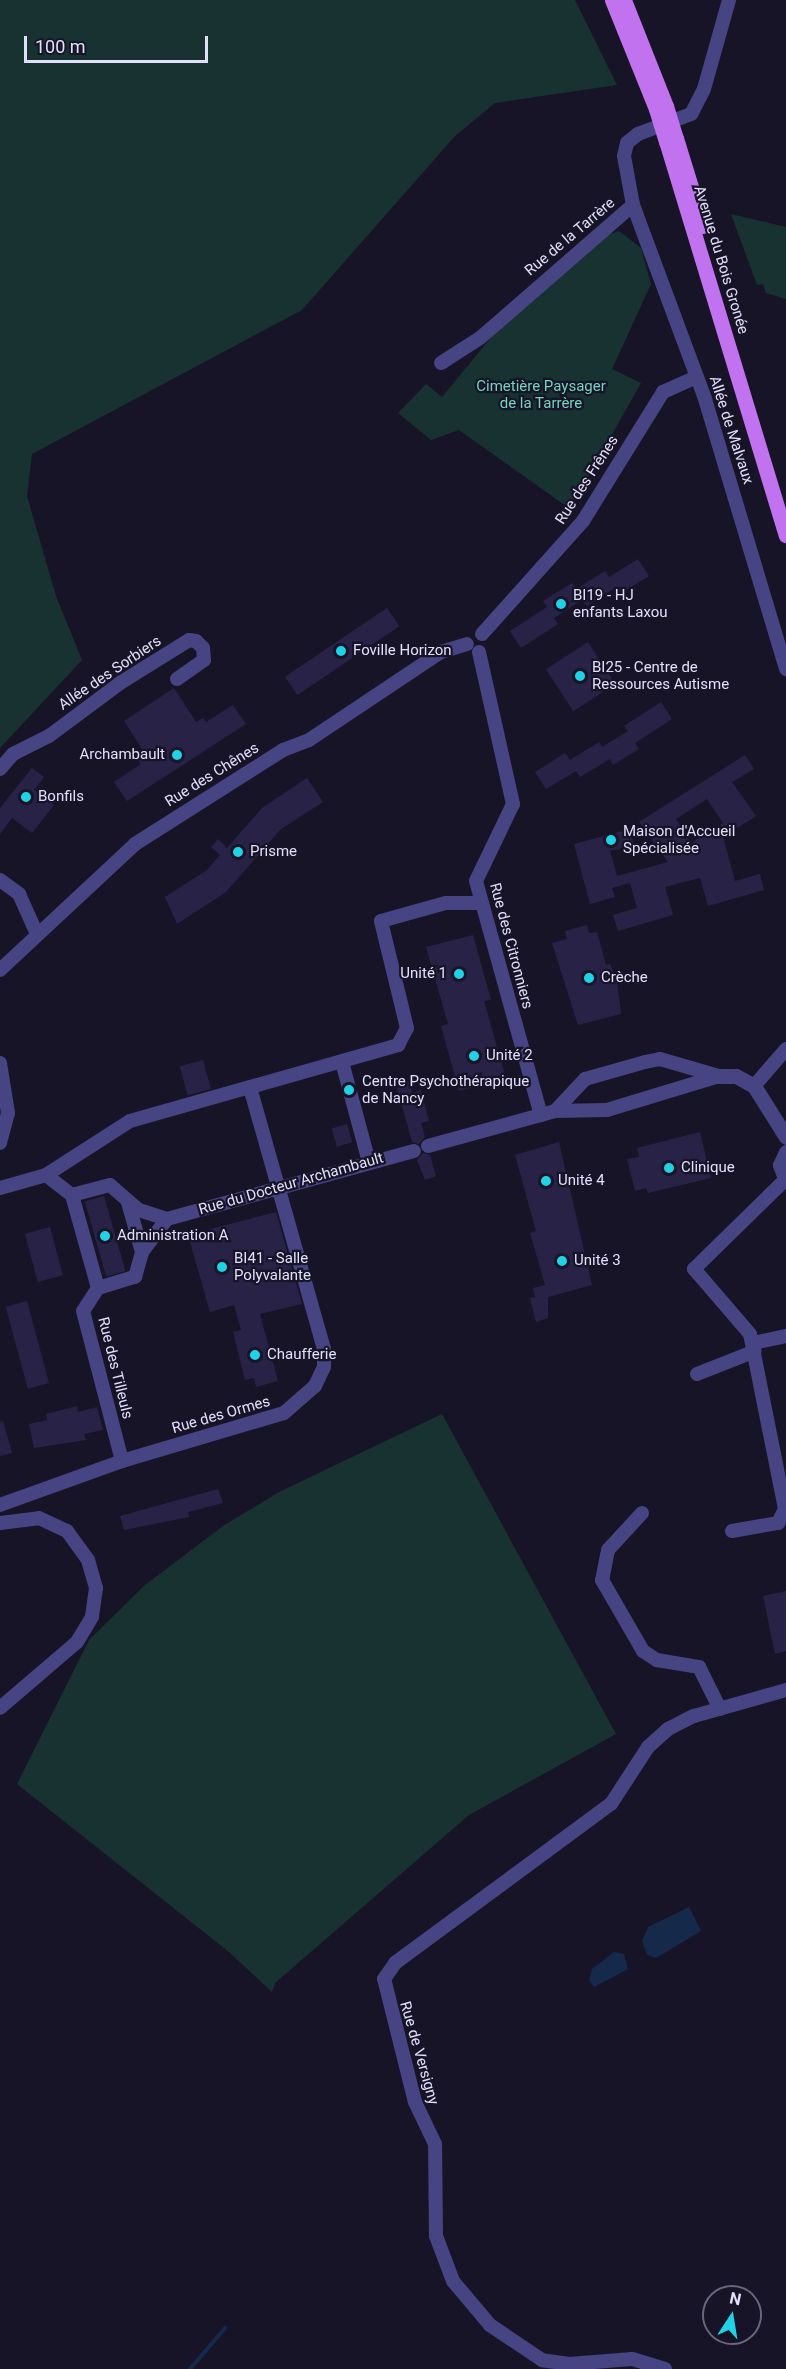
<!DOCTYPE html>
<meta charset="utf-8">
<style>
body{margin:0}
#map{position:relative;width:786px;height:2369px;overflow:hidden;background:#171428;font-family:Roboto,sans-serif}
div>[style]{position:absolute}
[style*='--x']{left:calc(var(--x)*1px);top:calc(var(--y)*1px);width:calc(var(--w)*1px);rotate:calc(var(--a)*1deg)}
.green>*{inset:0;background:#173231}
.water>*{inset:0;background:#152a4b}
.stream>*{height:4px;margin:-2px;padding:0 2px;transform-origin:2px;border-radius:2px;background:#152a4b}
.building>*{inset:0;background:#292247;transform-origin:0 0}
.minor>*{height:14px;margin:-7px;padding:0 7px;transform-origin:7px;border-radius:7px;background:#464482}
.tertiary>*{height:15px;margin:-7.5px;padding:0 7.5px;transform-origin:7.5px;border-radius:7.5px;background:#464482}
.primary>*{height:15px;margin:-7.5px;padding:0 7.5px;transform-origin:7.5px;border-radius:7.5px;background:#c072ef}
.primary-bridge>*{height:15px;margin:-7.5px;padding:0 7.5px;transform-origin:7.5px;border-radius:7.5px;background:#c072ef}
.dots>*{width:16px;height:16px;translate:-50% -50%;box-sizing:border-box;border:3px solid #171428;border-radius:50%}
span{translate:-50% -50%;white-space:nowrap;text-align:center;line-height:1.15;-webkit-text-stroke:4.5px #171428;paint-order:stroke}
.street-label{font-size:15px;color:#e2dffb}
.park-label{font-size:15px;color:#72d4bc}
.poi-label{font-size:15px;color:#e2dffb}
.left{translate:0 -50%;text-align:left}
.right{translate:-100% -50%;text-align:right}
.north{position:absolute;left:702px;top:2285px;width:60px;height:60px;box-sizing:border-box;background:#171428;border:2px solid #68657c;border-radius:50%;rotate:12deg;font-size:16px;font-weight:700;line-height:24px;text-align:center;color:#e2dffb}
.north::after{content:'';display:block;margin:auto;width:21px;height:27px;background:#20d2e6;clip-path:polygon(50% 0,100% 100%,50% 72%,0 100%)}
.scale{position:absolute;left:24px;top:36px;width:184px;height:27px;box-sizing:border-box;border:3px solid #e2dffb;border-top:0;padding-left:8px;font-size:18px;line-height:21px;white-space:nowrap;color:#e2dffb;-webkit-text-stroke:4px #171428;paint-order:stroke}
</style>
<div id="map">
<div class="green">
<i style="clip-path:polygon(0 0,575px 0,617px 85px,495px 103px,455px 136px,302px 310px,32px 454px,27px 496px,56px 596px,82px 660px,0 748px)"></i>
<i style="clip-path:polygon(731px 214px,786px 227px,786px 299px,766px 293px,763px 284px,757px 285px)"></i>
<i style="clip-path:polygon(619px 231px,641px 248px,651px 284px,612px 369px,641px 383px,570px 509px,459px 430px,431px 440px,398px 413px,426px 384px,442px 397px,493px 335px,607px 235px)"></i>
<i style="clip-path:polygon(442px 1414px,616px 1734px,469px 1815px,275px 1983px,272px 1992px,229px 1952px,17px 1784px,89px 1640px,145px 1585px,223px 1526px,279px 1492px)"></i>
</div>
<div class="water">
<i style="clip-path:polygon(689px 1907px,701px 1931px,656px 1958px,647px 1955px,642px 1941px,648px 1927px)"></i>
<i style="clip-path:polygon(614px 1952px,624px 1954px,628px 1969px,594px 1987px,589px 1980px,592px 1969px)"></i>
</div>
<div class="stream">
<i style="--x:190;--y:2369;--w:54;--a:-49.5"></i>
</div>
<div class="building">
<i style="clip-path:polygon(638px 559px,649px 576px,620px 594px,615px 588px,587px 606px,582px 600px,554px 618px,558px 624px,521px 648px,510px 631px,547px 607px,543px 601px,572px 583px,576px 589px,605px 571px,609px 577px)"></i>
<i style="left:387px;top:608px;width:22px;height:123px;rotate:56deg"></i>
<i style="left:588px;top:642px;width:50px;height:50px;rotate:57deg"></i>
<i style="clip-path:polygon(174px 688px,196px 722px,203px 718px,206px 722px,233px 705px,246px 724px,127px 801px,114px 782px,141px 764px,138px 760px,146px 755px,124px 721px)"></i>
<i style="clip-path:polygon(661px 702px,672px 719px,635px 743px,639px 749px,613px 765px,610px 759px,580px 777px,576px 771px,546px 789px,535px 772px,565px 753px,570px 760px,599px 742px,602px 747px,628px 731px,624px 726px)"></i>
<i style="clip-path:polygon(evenodd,745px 755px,754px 769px,732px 782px,756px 816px,723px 837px,735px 881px,760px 874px,764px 890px,708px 906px,700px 878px,665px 887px,673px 915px,618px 931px,613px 915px,637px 908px,630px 883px,612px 888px,615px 897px,590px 904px,574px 844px,630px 829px,634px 845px,610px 851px,617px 876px,668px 862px,639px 822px,745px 755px,707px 799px,723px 823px,691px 843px,676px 819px,707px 799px)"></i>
<i style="clip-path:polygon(32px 768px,44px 777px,34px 790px,54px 805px,32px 833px,12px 818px,0 834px,0 808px)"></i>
<i style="clip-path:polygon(307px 778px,323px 802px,281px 829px,226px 892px,177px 924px,165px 897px,207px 870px,220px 855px,211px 847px,218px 839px,227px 848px,262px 808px)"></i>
<i style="clip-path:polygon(587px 925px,589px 933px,597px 932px,606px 965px,610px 964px,617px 981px,621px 1014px,578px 1025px,552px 943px,567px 939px,565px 931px)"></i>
<i style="clip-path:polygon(473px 935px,491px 1000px,484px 1001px,506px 1079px,459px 1091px,441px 1026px,448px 1024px,426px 947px)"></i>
<i style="left:203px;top:1060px;width:30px;height:24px;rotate:75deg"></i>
<i style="clip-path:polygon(409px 1081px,412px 1093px,421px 1090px,429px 1121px,421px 1123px,425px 1137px,419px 1144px,412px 1142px,396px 1084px)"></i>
<i style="left:347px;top:1124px;width:19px;height:16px;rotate:74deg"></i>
<i style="clip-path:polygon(700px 1132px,711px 1178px,648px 1193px,646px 1188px,635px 1191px,627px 1159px,639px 1157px,637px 1148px)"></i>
<i style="clip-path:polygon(559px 1142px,592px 1285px,548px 1297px,548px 1318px,536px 1322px,530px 1298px,535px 1297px,533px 1288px,545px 1285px,530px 1233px,536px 1231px,515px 1155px)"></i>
<i style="clip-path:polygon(423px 1153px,430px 1155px,436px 1176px,425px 1180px,417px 1160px)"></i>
<i style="left:104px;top:1196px;width:78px;height:20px;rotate:74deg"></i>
<i style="clip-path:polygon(276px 1212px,302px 1304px,260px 1314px,278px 1381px,256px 1387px,254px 1378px,245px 1380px,233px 1332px,241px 1330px,234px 1305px,210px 1312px,188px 1235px)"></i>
<i style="left:50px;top:1227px;width:50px;height:26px;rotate:75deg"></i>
<i style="left:27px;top:1301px;width:85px;height:22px;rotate:75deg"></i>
<i style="clip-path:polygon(77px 1406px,78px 1412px,97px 1407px,103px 1430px,84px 1434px,86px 1440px,34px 1448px,29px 1424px,47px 1420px,46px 1414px)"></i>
<i style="clip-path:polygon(3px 1421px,12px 1453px,0 1456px,0 1422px)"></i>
<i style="clip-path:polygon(218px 1489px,223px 1503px,188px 1512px,189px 1517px,124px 1530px,120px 1516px)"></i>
<i style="clip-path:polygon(786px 1591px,786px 1651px,775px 1654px,763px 1596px)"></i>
</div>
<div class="minor">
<i style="--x:729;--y:0;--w:92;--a:105.7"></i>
<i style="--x:704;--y:89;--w:28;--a:117"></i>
<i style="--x:691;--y:114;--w:57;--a:159.3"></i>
<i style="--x:638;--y:134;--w:14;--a:141"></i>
<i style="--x:627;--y:143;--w:13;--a:103"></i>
<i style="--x:624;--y:156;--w:50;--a:79.6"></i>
<i style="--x:633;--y:205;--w:207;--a:69.6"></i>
<i style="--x:705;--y:399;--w:282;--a:73.3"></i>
<i style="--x:441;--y:363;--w:46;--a:-32.7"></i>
<i style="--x:480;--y:338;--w:203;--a:-41"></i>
<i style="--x:482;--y:634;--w:152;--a:-48.2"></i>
<i style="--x:583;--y:521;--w:152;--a:-58.2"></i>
<i style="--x:663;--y:392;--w:37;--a:-24"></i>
<i style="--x:479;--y:652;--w:156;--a:77.4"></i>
<i style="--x:513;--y:804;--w:85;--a:115.7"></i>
<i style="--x:476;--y:881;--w:243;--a:74.5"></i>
<i style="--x:0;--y:769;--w:20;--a:-49"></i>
<i style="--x:13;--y:754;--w:40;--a:-26.6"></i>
<i style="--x:49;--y:736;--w:89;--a:-36.7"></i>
<i style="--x:120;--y:683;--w:81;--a:-31.9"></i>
<i style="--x:189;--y:640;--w:7;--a:8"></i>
<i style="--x:196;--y:641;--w:10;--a:45"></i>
<i style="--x:203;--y:648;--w:12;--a:85"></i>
<i style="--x:204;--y:660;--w:33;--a:145"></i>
<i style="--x:0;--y:880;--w:24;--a:36"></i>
<i style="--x:19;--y:894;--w:44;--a:65.8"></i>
<i style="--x:0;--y:970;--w:185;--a:-43"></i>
<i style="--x:135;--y:844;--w:175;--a:-32.4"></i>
<i style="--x:283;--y:750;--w:28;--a:-21"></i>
<i style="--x:309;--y:740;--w:159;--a:-33.7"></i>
<i style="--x:441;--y:652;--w:27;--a:-17"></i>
<i style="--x:342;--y:1062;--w:104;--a:74.9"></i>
<i style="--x:0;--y:1063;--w:51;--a:80.9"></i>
<i style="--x:8;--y:1113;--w:31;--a:105"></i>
<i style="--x:754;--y:1086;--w:49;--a:-49.1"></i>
<i style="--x:555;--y:1111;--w:44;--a:-46.8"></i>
<i style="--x:585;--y:1079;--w:62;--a:-15.8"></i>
<i style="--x:645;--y:1062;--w:15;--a:-11"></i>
<i style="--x:660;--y:1059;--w:61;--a:16.1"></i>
<i style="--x:428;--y:1146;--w:132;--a:-15.4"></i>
<i style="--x:555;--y:1111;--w:52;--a:-1.1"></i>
<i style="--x:607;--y:1110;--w:117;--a:-16.9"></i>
<i style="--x:46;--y:1175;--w:33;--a:38"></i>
<i style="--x:72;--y:1195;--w:97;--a:74.4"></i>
<i style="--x:98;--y:1288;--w:39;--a:-17"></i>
<i style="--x:135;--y:1277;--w:26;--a:-74"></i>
<i style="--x:142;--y:1252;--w:41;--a:-52.9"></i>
<i style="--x:0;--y:1188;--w:48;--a:-15.8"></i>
<i style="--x:46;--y:1175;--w:100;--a:-32.7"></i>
<i style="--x:130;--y:1121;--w:279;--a:-15.8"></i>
<i style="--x:398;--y:1045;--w:19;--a:-62"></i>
<i style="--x:407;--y:1028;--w:110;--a:-103.7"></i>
<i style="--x:381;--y:921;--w:67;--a:-15.5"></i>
<i style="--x:446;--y:903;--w:35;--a:0"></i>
<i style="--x:72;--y:1195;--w:39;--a:-15"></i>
<i style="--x:110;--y:1185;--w:38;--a:41"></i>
<i style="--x:139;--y:1210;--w:29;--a:18"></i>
<i style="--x:128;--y:1202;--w:52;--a:74.4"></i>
<i style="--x:167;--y:1219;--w:256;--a:-15.4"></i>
<i style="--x:98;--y:1288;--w:27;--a:123"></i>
<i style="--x:83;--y:1311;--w:155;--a:75.4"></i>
<i style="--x:753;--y:1343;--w:34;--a:-12"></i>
<i style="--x:697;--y:1374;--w:62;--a:-21.6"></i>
<i style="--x:0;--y:1505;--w:130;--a:-19.8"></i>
<i style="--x:122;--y:1461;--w:169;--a:-16.5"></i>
<i style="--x:284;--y:1413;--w:41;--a:-41.1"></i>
<i style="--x:315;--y:1386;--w:21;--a:-65"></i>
<i style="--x:324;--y:1367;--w:18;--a:-90"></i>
<i style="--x:324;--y:1349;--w:272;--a:-105.8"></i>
<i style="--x:642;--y:1513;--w:50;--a:132.6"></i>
<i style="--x:608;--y:1550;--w:31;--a:101"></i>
<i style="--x:602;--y:1580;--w:82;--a:60"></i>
<i style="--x:643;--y:1651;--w:17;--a:33"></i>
<i style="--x:657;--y:1660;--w:43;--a:9.5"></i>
<i style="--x:699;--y:1667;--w:47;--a:63.4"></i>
<i style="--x:0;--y:1523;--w:39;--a:-7"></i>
<i style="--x:39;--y:1518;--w:31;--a:25"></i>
<i style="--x:67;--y:1531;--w:36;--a:54"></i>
<i style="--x:88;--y:1560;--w:29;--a:74"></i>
<i style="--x:96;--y:1588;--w:29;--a:98"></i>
<i style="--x:92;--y:1617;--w:29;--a:121"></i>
<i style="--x:77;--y:1642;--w:101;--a:139.4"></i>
<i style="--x:732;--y:1531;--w:47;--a:-9.9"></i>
<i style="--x:778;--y:1523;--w:16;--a:-63"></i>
<i style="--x:785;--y:1509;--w:178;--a:-101.3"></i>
<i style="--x:750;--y:1334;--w:86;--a:-130.7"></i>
<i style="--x:694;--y:1269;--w:127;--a:-44.4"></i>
<i style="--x:665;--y:2369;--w:34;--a:-163"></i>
<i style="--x:632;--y:2359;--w:63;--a:175.5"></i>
<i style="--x:569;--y:2364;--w:27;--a:-172"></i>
<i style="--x:542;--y:2360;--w:63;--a:-146.1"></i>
<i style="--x:490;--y:2325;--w:57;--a:-130.1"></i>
<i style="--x:453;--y:2281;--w:48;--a:-110.7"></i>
<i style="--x:436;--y:2236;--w:92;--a:-90.6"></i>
<i style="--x:435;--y:2144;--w:47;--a:-115.5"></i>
<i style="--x:415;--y:2102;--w:127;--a:-104.1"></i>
<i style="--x:384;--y:1979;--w:19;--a:-55"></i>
<i style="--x:395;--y:1963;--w:268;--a:-36.4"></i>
<i style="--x:611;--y:1804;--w:68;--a:-57"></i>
<i style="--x:648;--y:1747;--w:27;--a:-42"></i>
<i style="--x:668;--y:1729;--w:29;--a:-27"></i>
<i style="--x:694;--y:1716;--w:96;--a:-15.8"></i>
</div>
<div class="tertiary">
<i style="--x:719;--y:1076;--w:17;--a:0"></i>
<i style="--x:736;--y:1076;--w:21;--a:29"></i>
<i style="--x:754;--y:1086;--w:60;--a:57.9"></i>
<i style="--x:786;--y:1152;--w:14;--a:115"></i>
<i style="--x:780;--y:1165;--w:17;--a:69"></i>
</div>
<div class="primary">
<i style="--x:612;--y:0;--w:118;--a:68"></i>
<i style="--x:624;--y:0;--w:114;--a:68.4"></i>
<i style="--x:676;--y:138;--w:92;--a:72.9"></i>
<i style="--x:666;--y:141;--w:412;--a:73.1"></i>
</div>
<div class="primary-bridge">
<i style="--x:666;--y:106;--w:34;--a:73"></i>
<i style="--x:656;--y:109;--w:34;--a:73"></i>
</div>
<div class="dots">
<i style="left:561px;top:604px;background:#20d2e6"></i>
<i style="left:341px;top:651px;background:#20d2e6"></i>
<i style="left:580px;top:676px;background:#20d2e6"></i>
<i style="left:177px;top:755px;background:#20d2e6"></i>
<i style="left:26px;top:797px;background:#20d2e6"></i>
<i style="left:611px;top:840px;background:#20d2e6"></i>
<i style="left:238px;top:852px;background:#20d2e6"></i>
<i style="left:459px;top:974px;background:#20d2e6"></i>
<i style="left:589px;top:978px;background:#20d2e6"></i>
<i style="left:474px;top:1056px;background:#20d2e6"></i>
<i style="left:349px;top:1090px;background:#20d2e6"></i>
<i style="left:669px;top:1168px;background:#20d2e6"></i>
<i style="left:546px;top:1181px;background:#20d2e6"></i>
<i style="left:105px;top:1236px;background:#20d2e6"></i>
<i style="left:562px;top:1261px;background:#20d2e6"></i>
<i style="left:222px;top:1267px;background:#20d2e6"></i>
<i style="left:255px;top:1355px;background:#20d2e6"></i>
</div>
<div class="street-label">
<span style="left:570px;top:237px;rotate:-40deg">Rue de la Tarrère</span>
<span style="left:721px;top:260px;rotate:73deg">Avenue du Bois Gronée</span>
<span style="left:731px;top:430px;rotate:72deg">Allée de Malvaux</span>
<span style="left:587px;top:480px;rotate:-57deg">Rue des Frênes</span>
<span style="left:110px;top:673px;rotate:-34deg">Allée des Sorbiers</span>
<span style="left:212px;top:775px;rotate:-32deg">Rue des Chênes</span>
<span style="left:511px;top:946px;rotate:75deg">Rue des Citronniers</span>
<span style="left:291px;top:1184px;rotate:-16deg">Rue du Docteur Archambault</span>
<span style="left:115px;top:1368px;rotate:76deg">Rue des Tilleuls</span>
<span style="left:221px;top:1415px;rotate:-16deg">Rue des Ormes</span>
<span style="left:419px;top:2053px;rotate:74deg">Rue de Versigny</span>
</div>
<div class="park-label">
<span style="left:541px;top:395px">Cimetière Paysager<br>de la Tarrère</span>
</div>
<div class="poi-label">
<span class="left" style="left:573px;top:604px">BI19 - HJ<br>enfants Laxou</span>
<span class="left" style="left:353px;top:651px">Foville Horizon</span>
<span class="left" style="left:592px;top:676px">BI25 - Centre de<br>Ressources Autisme</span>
<span class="right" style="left:165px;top:755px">Archambault</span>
<span class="left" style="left:38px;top:797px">Bonfils</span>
<span class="left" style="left:623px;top:840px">Maison d'Accueil<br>Spécialisée</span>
<span class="left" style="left:250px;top:852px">Prisme</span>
<span class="right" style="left:447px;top:974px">Unité 1</span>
<span class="left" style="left:601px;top:978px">Crèche</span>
<span class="left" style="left:486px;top:1056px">Unité 2</span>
<span class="left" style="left:362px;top:1090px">Centre Psychothérapique<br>de Nancy</span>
<span class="left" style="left:681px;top:1168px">Clinique</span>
<span class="left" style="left:558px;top:1181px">Unité 4</span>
<span class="left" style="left:117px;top:1236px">Administration A</span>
<span class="left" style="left:234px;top:1267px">BI41 - Salle<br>Polyvalante</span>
<span class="left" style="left:574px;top:1261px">Unité 3</span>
<span class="left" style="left:267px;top:1355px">Chaufferie</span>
</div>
<div class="north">N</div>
<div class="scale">100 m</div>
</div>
